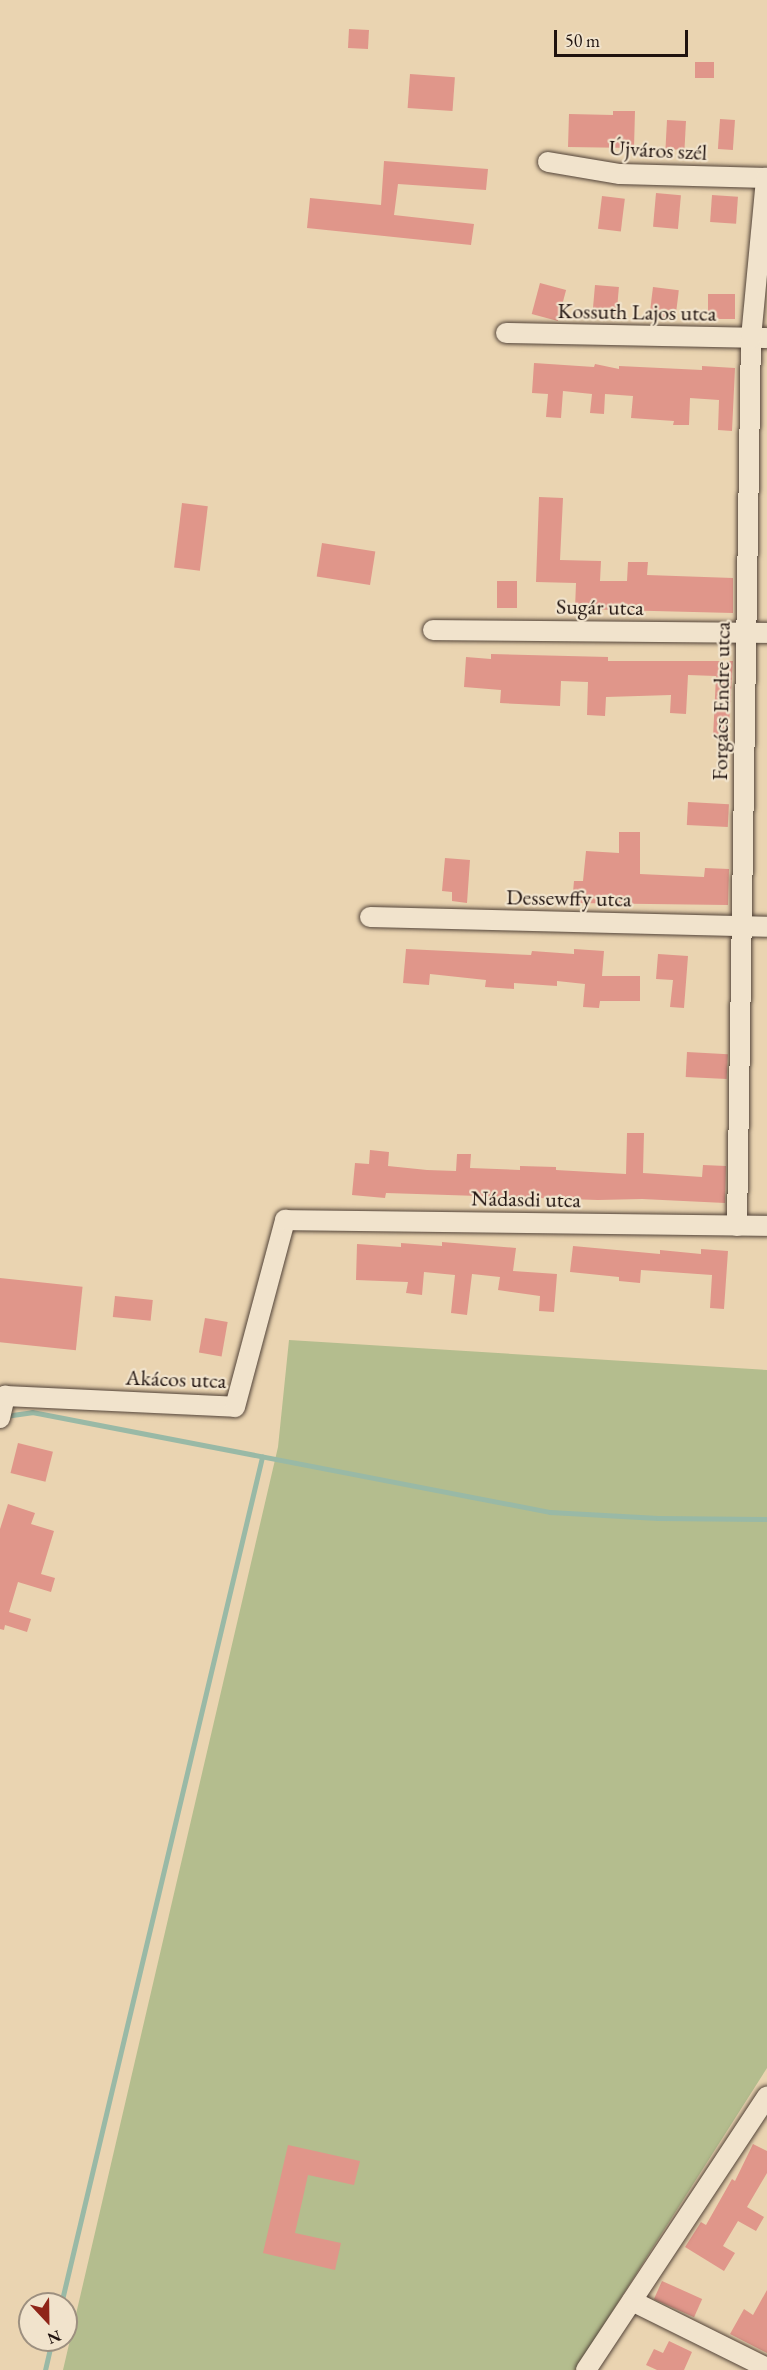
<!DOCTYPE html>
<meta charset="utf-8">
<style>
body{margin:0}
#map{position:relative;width:767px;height:2370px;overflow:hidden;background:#ead4b1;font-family:"EB Garamond",serif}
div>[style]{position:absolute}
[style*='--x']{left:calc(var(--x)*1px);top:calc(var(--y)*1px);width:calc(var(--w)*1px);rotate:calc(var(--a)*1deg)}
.green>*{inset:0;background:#b4bd8e}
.stream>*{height:5px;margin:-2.5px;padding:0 2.5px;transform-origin:2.5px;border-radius:2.5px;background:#99b9a6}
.building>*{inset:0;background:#e0968a;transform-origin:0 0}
.roads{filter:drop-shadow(0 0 2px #524338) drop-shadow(0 0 2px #524338)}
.minor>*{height:20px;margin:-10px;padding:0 10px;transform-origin:10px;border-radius:10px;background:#f1e3cc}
span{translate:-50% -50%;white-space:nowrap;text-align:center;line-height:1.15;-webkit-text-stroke:4.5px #f1e3cc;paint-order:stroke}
.street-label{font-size:22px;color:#20130f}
.north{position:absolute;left:18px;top:2292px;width:60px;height:60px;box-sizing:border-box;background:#f1e3cc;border:2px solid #9d9080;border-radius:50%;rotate:158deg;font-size:16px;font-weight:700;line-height:24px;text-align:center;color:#20130f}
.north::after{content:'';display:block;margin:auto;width:21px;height:27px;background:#8f2418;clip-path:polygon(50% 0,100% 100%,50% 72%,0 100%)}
.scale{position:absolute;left:554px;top:30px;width:134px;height:27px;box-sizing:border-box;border:3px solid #20130f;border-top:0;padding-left:8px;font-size:18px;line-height:21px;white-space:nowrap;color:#20130f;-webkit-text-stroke:4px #f1e3cc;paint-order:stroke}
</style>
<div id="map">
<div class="green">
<i style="clip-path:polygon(289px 1340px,767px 1370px,767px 2068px,575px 2370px,63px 2370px,278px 1447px)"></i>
</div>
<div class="stream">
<i style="--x:5;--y:1416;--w:27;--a:-8"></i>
<i style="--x:32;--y:1412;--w:528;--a:10.93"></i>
<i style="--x:550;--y:1512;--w:108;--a:3.2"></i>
<i style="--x:658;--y:1518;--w:109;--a:0.5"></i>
<i style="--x:61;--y:2304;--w:871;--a:-76.65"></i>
<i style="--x:45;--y:2370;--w:31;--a:-77"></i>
</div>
<div class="building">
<i style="left:349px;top:29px;width:20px;height:19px;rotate:3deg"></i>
<i style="left:695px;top:62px;width:19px;height:16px"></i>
<i style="left:410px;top:74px;width:45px;height:34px;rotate:4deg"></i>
<i style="clip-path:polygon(613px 111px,635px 111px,634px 148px,568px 147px,569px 114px,613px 115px)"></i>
<i style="left:720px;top:119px;width:15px;height:30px;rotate:4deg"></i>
<i style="left:667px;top:120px;width:19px;height:29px;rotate:3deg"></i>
<i style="clip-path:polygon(384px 161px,488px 169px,486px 190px,398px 184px,394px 215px,474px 224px,471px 245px,307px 228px,310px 198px,381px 205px)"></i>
<i style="left:656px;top:193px;width:25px;height:34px;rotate:5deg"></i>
<i style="left:712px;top:195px;width:26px;height:27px;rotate:4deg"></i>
<i style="left:602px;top:196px;width:23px;height:33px;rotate:7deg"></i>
<i style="left:540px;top:283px;width:27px;height:32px;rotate:15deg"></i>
<i style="left:595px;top:285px;width:24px;height:31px;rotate:5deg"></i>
<i style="left:653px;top:287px;width:26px;height:30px;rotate:7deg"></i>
<i style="left:708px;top:294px;width:27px;height:25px"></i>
<i style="clip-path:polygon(534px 363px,594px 367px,595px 364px,619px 369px,619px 366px,702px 370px,702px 366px,735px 368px,732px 431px,718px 430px,719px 400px,690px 398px,689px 425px,673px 425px,674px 421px,631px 418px,633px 396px,605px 394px,604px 414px,590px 413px,592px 394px,563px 391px,561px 418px,546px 417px,548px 394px,532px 393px)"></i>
<i style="clip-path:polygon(539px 497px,563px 498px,560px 560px,601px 561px,600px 581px,627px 581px,628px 562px,648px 562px,647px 575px,733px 578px,733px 613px,575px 609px,576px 583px,536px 582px)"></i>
<i style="left:182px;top:503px;width:26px;height:65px;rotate:7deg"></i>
<i style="left:322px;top:543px;width:54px;height:34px;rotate:9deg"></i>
<i style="left:497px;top:581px;width:20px;height:27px"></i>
<i style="clip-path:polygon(491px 654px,608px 657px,608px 661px,733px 661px,728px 739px,713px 738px,716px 676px,688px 675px,686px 714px,670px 713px,671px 695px,606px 697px,605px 716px,587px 715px,588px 682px,561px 681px,560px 706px,500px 703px,501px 690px,464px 687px,466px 657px,491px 659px)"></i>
<i style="left:688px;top:802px;width:41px;height:23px;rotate:3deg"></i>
<i style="clip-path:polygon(619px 832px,640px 832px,640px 874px,704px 877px,705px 868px,729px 869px,728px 905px,572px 903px,574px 881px,583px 881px,586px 851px,619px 853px)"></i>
<i style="clip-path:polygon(445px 858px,470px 860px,467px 903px,452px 901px,452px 892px,442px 891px)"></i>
<i style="clip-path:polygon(406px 949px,531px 955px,532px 951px,574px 954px,574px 949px,604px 951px,602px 976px,640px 976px,640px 1001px,600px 1001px,599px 1008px,583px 1007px,585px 984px,557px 981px,557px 986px,514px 983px,514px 989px,485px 987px,486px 980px,430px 974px,429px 985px,403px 983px)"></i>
<i style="clip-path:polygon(658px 954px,688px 956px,684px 1008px,670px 1007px,673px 980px,656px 979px)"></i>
<i style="left:687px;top:1052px;width:41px;height:25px;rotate:3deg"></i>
<i style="clip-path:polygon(627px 1133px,644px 1133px,643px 1173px,702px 1177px,703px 1165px,726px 1166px,725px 1203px,642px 1199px,598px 1200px,386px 1193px,385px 1198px,352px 1195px,355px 1163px,369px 1164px,370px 1150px,389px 1152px,388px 1166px,427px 1170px,456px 1171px,457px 1154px,471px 1154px,470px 1168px,520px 1170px,520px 1166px,556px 1167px,556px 1170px,626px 1174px)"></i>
<i style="clip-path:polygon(442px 1242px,516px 1248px,513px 1271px,557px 1274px,554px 1312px,539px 1311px,540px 1296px,498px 1290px,500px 1277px,472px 1274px,467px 1315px,451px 1313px,455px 1275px,424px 1272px,422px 1295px,406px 1293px,408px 1282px,356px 1280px,357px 1244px,401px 1247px,401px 1243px,442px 1246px)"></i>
<i style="clip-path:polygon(573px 1246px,660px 1254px,660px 1250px,701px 1254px,701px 1249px,728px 1251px,724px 1309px,710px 1308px,712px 1275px,641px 1270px,640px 1283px,619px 1281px,619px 1277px,570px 1272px)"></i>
<i style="left:0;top:1278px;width:83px;height:64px;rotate:6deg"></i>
<i style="left:115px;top:1296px;width:38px;height:21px;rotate:6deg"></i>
<i style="left:205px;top:1318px;width:23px;height:35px;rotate:10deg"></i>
<i style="left:18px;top:1443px;width:36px;height:31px;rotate:14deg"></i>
<i style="clip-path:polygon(8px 1504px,35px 1513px,31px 1524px,54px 1531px,41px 1574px,55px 1578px,51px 1592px,18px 1582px,9px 1612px,31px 1619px,27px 1632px,5px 1625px,4px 1630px,0 1629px,0 1529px)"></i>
<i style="clip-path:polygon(753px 2144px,767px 2151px,767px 2173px,747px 2207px,764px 2217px,756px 2231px,738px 2221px,723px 2246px,735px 2253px,724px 2271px,685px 2247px,701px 2222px,706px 2225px,732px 2179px,735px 2181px)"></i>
<i style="clip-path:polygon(288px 2145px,360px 2161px,354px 2185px,308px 2175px,295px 2233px,341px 2243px,335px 2270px,263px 2253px)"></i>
<i style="left:662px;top:2281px;width:44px;height:20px;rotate:24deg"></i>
<i style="clip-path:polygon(767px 2290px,767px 2353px,730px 2334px,744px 2309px,753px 2315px)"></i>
<i style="clip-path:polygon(669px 2341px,692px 2352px,684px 2370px,657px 2370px,646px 2365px,654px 2349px,663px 2353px)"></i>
</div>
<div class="roads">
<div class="minor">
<i style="--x:548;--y:162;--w:73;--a:9.5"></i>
<i style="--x:620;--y:174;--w:147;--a:1.6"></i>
<i style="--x:506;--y:333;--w:261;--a:1.1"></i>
<i style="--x:433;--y:630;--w:334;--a:0.5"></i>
<i style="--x:370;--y:917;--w:397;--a:1.4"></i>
<i style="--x:737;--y:1226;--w:888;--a:-89.1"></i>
<i style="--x:751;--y:338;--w:161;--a:-84.6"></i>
<i style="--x:0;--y:1418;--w:23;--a:-77"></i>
<i style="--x:5;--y:1396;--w:230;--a:2.7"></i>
<i style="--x:235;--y:1407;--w:194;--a:-75"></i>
<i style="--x:285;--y:1220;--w:482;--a:0.7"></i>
<i style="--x:632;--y:2301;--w:151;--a:26.4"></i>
<i style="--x:586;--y:2370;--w:328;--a:-56.5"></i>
</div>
</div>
<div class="street-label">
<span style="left:658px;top:150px;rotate:3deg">Újváros szél</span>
<span style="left:637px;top:312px;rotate:1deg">Kossuth Lajos utca</span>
<span style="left:600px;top:607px;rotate:1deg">Sugár utca</span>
<span style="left:721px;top:701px;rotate:-89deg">Forgács Endre utca</span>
<span style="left:569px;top:898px;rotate:1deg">Dessewffy utca</span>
<span style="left:526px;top:1199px;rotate:1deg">Nádasdi utca</span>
<span style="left:176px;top:1379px;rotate:2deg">Akácos utca</span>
</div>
<div class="north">N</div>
<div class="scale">50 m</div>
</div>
